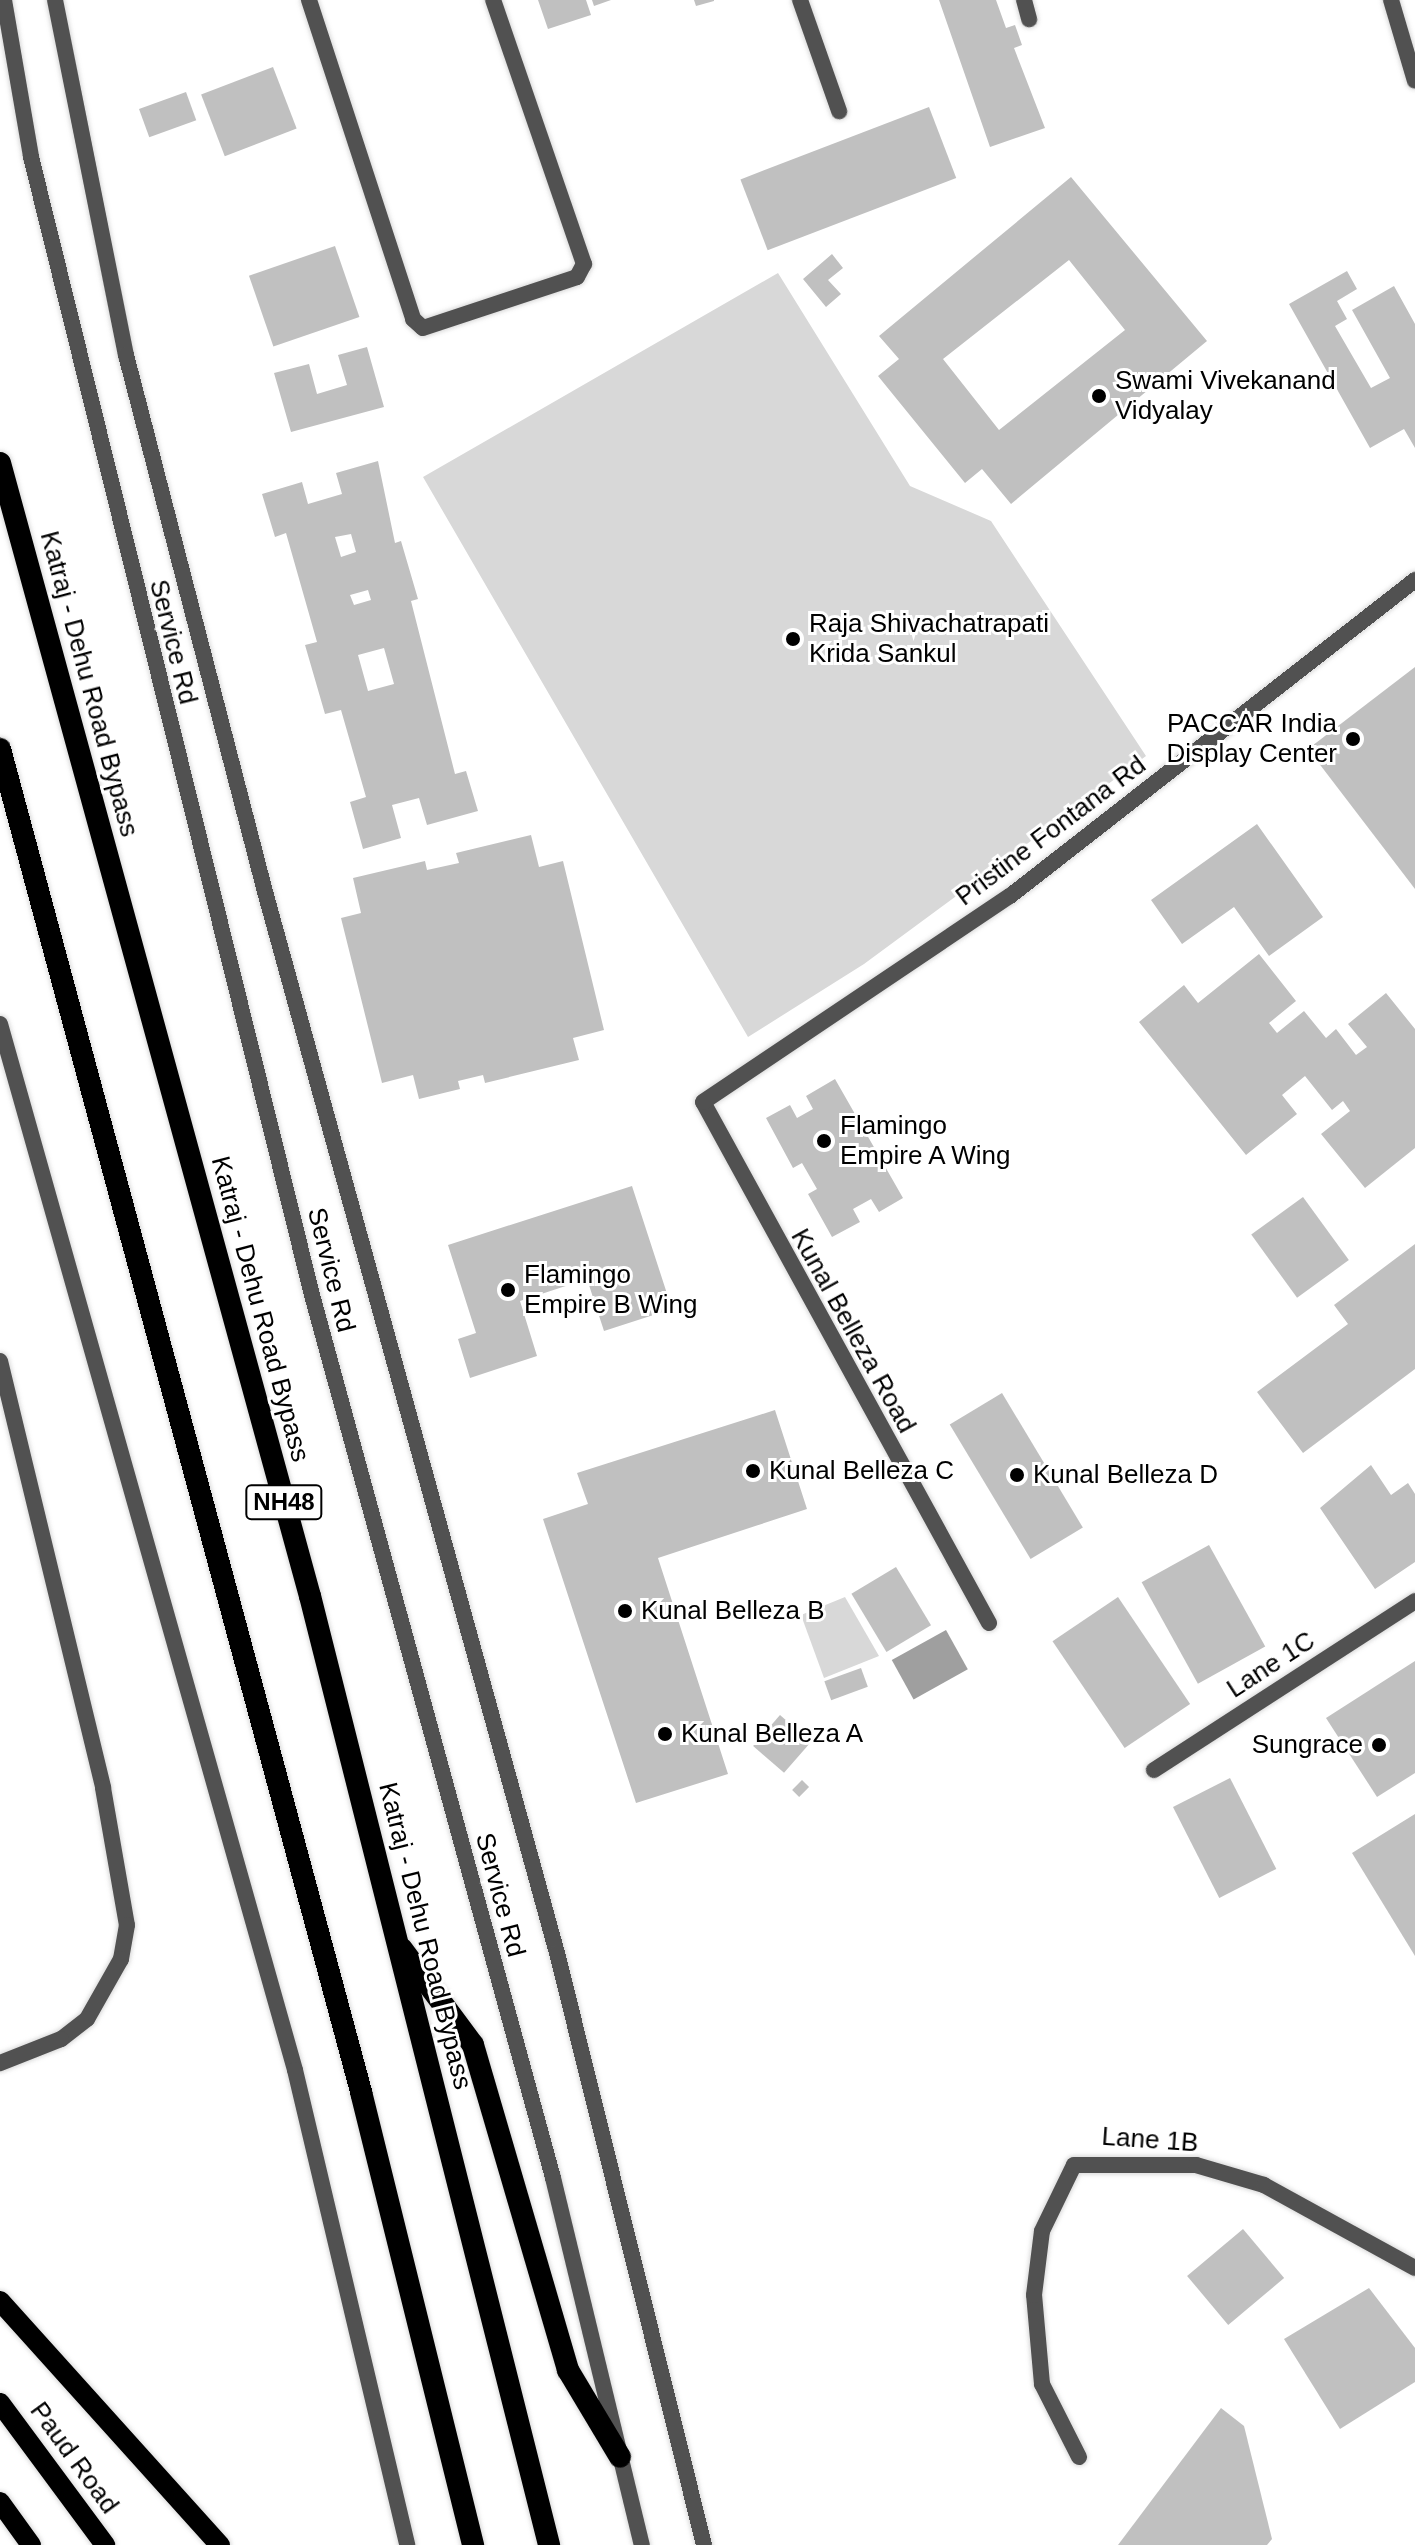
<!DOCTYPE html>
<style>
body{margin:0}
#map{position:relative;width:1415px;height:2545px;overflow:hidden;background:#fff;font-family:Arial,sans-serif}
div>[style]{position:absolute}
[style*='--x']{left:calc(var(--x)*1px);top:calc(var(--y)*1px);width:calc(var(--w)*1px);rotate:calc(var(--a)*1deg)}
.green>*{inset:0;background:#d8d8d8}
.water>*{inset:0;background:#9f9f9f;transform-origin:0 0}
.building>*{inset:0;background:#c0c0c0;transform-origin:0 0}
.roads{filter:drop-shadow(0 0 2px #dbdbdb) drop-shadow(0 0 2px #dbdbdb)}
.minor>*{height:16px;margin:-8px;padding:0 8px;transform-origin:8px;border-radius:8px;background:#515151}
.tertiary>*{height:16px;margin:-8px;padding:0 8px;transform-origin:8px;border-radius:8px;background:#515151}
.primary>*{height:20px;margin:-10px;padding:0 10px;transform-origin:10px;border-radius:10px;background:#000}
.trunk>*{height:22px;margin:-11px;padding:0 11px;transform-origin:11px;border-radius:11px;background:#000}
.dots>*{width:22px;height:22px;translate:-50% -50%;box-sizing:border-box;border:4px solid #fff;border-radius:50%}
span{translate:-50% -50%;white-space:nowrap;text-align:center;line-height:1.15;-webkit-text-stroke:6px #fff;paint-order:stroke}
.shield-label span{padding:2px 6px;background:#fff;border:2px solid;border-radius:6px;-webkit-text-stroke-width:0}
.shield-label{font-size:24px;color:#000;font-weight:700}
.poi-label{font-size:26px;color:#000}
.left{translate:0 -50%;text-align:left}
.right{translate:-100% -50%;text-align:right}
.street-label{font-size:26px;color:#000}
</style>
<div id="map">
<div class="green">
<i style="clip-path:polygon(778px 273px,910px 486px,991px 521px,1146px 756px,864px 964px,748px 1037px,423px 477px)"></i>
<i style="clip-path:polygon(845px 1597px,879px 1656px,824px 1678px,801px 1615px)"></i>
</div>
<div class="water">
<i style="left:946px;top:1630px;width:45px;height:62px;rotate:61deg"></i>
</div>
<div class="building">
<i style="clip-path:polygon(538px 0,586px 0,591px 15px,548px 29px)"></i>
<i style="clip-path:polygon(592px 0,611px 0,594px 6px)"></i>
<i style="clip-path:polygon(694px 0,714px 0,714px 1px,696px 6px)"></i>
<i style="clip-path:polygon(939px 0,996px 0,1006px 28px,1015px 25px,1022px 45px,1014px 48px,1045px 128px,990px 147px)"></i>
<i style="left:273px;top:67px;width:66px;height:77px;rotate:69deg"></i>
<i style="left:186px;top:92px;width:30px;height:50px;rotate:70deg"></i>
<i style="left:929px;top:107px;width:76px;height:202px;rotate:69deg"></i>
<i style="clip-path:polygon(evenodd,1071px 177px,1207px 341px,1011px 504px,982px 469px,965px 483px,878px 376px,899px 359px,879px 336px,1071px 177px,1069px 260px,1125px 330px,999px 430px,943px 359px,1069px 260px)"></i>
<i style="left:335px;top:246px;width:75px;height:91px;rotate:71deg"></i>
<i style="clip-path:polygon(832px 254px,843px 268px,828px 280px,841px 294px,826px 307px,803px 279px)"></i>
<i style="clip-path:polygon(1347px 271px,1357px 289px,1337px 301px,1347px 319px,1335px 326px,1371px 388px,1390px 378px,1352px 310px,1394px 286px,1415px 324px,1415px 448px,1404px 429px,1370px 448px,1289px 304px)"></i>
<i style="clip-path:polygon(367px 347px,384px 407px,291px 432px,274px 373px,309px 364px,317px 394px,347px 385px,338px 355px)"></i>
<i style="clip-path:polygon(evenodd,378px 461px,395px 543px,401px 541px,418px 599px,411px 601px,455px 774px,466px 771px,478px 811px,427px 825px,419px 798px,392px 805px,401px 838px,363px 849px,350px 802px,366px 797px,341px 710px,325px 714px,305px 645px,317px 642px,286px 533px,275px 537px,262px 494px,302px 482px,308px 504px,342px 494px,336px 473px,378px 461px,351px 534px,356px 552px,341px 557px,335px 537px,351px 534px,378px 461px,368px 590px,371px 600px,354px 605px,350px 595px,368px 590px,378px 461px,384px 648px,394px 684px,368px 691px,358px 655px,384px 648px)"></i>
<i style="clip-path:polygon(1415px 667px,1415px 889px,1308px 749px)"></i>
<i style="clip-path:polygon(1257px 824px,1323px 917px,1269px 956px,1234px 907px,1182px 944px,1151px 900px)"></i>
<i style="clip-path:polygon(531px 835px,539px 867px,563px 861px,604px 1030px,573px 1038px,579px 1060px,485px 1083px,483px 1075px,458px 1081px,460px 1089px,419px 1099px,413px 1075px,382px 1083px,341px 918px,361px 913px,353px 878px,425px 861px,427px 870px,459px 863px,456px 853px)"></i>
<i style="clip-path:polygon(1259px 954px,1296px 1001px,1269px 1023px,1277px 1033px,1304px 1011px,1326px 1038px,1336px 1029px,1356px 1055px,1367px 1047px,1348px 1024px,1386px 993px,1415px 1029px,1415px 1148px,1365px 1188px,1321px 1134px,1350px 1111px,1343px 1101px,1332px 1110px,1305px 1076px,1282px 1095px,1297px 1114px,1246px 1155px,1139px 1022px,1184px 985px,1198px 1003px)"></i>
<i style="clip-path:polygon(835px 1079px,903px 1198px,879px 1212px,871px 1199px,853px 1209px,860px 1222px,832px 1237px,808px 1194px,817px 1189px,802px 1163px,793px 1168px,766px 1118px,790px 1105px,797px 1118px,813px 1109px,806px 1096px)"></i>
<i style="clip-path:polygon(632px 1186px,672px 1309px,604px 1331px,587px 1279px,520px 1301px,537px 1356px,470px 1378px,458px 1339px,476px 1333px,448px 1245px)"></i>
<i style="left:1303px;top:1197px;width:78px;height:64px;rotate:54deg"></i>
<i style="clip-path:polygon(1415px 1244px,1415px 1369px,1303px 1453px,1257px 1392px,1348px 1324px,1334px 1305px)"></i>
<i style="left:1002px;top:1393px;width:157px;height:61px;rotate:59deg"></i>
<i style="clip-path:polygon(775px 1410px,807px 1509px,658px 1558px,728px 1774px,636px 1803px,543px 1519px,588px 1504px,577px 1473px)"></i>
<i style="clip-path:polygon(1371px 1465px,1391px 1495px,1408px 1483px,1415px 1494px,1415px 1562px,1375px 1589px,1320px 1508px)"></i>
<i style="left:1209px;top:1545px;width:116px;height:77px;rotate:61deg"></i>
<i style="left:896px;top:1567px;width:68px;height:52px;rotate:59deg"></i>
<i style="left:1118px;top:1597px;width:129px;height:79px;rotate:56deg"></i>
<i style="clip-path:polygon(1415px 1661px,1415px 1773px,1377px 1797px,1326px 1718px)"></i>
<i style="left:861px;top:1668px;width:20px;height:39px;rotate:70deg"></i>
<i style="left:780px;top:1715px;width:41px;height:41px;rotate:41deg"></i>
<i style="left:1230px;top:1778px;width:102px;height:64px;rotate:63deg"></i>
<i style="left:802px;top:1780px;width:10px;height:14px;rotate:45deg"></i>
<i style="clip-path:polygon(1415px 1814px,1415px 1956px,1352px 1853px)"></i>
<i style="left:1243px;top:2229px;width:64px;height:73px;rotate:50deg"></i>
<i style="clip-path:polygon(1369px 2288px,1415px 2348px,1415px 2382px,1340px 2429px,1284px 2339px)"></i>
<i style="clip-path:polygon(1221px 2408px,1244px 2426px,1272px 2539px,1267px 2545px,1118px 2545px)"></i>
</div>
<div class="roads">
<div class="minor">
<i style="--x:309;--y:0;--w:336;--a:71.9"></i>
<i style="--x:413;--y:319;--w:13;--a:42"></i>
<i style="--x:423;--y:328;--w:162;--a:-18.3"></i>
<i style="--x:577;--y:277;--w:15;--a:-62"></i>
<i style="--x:584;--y:264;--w:279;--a:-109"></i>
<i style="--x:800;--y:0;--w:118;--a:70.6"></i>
<i style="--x:1024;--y:0;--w:20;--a:75"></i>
<i style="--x:989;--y:1623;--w:594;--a:-118.76"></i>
<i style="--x:703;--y:1102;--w:370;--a:-33.9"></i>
<i style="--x:1010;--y:896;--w:514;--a:-37.96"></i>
<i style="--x:1154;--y:1770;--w:311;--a:-32.9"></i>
<i style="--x:1079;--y:2457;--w:82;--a:-116.9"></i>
<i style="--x:1042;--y:2384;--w:89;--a:-95.1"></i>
<i style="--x:1034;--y:2295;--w:64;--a:-82.9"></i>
<i style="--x:1042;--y:2231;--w:73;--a:-64.1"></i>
<i style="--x:1074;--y:2165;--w:122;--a:0"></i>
<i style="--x:1196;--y:2165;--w:71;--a:16.4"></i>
<i style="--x:1264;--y:2185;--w:172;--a:28.8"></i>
</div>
<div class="tertiary">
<i style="--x:4;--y:0;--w:159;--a:80.2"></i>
<i style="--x:31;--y:157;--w:1172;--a:76.13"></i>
<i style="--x:312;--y:1295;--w:915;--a:74.73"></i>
<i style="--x:553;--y:2178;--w:378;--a:76.4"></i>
<i style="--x:55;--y:0;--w:362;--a:78.7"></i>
<i style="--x:126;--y:355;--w:551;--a:75.48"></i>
<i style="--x:264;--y:888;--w:1105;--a:74.62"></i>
<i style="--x:557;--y:1953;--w:610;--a:76.05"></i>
<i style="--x:1391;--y:0;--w:84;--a:73.5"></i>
<i style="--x:0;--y:1024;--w:1087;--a:74.25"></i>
<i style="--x:295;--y:2070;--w:488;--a:76.7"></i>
<i style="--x:0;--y:1361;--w:439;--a:76.4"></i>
<i style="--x:103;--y:1788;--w:139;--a:80.1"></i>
<i style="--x:127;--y:1925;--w:35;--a:100"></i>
<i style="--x:121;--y:1959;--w:69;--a:119.5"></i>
<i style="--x:87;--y:2019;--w:33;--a:142"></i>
<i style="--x:61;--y:2039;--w:66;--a:158.5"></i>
</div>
<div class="primary">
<i style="--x:0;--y:2301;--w:329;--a:48"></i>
<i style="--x:0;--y:2403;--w:177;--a:53.5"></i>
<i style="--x:0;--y:2502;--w:53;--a:54.2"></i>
</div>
<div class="trunk">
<i style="--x:0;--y:463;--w:1175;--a:74.7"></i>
<i style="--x:310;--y:1596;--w:979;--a:75.86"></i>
<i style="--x:0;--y:749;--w:1391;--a:74.95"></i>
<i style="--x:361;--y:2092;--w:467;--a:76.1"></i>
<i style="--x:402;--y:1949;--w:119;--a:53.5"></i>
<i style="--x:473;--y:2045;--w:339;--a:73.7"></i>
<i style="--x:568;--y:2370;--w:101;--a:59.1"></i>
</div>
</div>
<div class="dots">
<i style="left:1099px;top:396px;background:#000"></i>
<i style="left:793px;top:639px;background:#000"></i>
<i style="left:1353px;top:739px;background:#000"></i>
<i style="left:824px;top:1141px;background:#000"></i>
<i style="left:508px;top:1290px;background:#000"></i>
<i style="left:753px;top:1471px;background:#000"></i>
<i style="left:1017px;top:1475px;background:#000"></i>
<i style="left:625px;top:1611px;background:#000"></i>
<i style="left:665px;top:1734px;background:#000"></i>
<i style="left:1379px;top:1745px;background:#000"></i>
</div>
<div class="shield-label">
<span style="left:284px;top:1502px">NH48</span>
</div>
<div class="poi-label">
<span class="left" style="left:1115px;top:396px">Swami Vivekanand<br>Vidyalay</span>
<span class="left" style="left:809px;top:639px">Raja Shivachatrapati<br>Krida Sankul</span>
<span class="right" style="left:1337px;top:739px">PACCAR India<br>Display Center</span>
<span class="left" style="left:840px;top:1141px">Flamingo<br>Empire A Wing</span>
<span class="left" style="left:524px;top:1290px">Flamingo<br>Empire B Wing</span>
<span class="left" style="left:769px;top:1471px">Kunal Belleza C</span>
<span class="left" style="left:1033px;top:1475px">Kunal Belleza D</span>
<span class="left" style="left:641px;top:1611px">Kunal Belleza B</span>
<span class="left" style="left:681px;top:1734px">Kunal Belleza A</span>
<span class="right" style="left:1363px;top:1745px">Sungrace</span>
</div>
<div class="street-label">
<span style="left:173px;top:642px;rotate:76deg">Service Rd</span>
<span style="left:89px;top:684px;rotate:75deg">Katraj - Dehu Road Bypass</span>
<span style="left:1051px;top:831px;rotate:-37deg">Pristine Fontana Rd</span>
<span style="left:331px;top:1270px;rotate:76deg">Service Rd</span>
<span style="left:260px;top:1309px;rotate:75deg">Katraj - Dehu Road Bypass</span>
<span style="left:853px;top:1331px;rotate:61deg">Kunal Belleza Road</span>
<span style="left:1271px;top:1665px;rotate:-33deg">Lane 1C</span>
<span style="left:500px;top:1895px;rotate:75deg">Service Rd</span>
<span style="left:425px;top:1936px;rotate:76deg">Katraj - Dehu Road Bypass</span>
<span style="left:1150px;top:2140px;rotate:4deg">Lane 1B</span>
<span style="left:74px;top:2458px;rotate:54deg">Paud Road</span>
</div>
</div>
